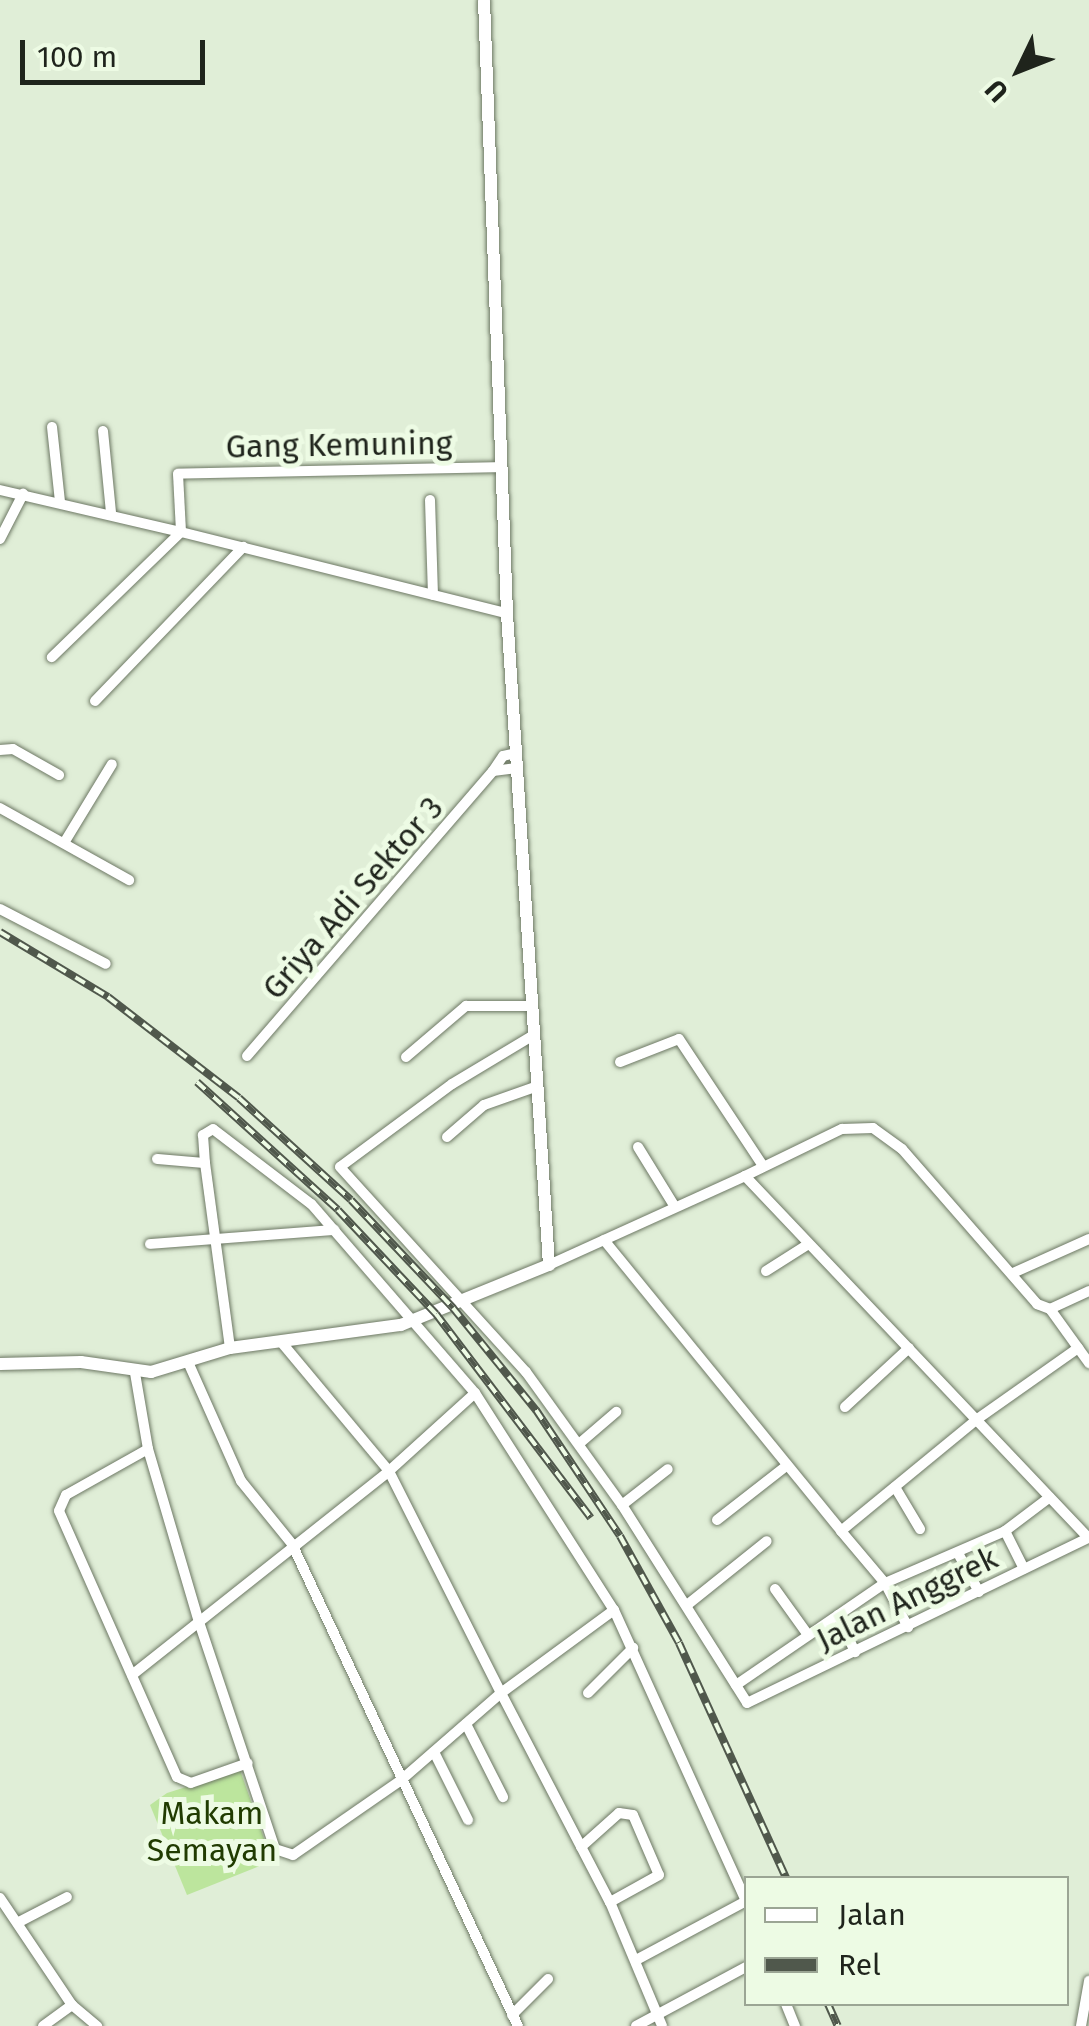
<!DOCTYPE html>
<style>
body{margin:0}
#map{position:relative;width:1089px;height:2026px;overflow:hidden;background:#e0eed7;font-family:"Fira Sans",sans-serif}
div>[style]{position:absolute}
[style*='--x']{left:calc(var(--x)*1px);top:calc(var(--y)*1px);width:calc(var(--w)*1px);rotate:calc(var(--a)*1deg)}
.green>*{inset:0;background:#bce59d}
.roads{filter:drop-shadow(0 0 2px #6d7864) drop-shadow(0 0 2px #6d7864)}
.minor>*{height:10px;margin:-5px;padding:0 5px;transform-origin:5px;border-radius:5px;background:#fff}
.tertiary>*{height:12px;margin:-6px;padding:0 6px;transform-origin:6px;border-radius:6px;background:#fff}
.rail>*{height:8px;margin-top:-4px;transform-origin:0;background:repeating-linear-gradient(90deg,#edfbe4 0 11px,#50584c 0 22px);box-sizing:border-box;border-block:2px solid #50584c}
span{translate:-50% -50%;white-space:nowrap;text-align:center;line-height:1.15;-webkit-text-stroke:10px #edfbe4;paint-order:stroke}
.street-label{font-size:32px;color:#1f241c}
.park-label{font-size:32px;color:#203b01}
.legend{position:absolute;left:744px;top:1876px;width:325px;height:130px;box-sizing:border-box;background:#edfbe4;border:2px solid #9ba594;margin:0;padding:12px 18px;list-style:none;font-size:30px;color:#1f241c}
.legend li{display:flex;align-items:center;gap:20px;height:50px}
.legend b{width:50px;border:2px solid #9ba594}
.north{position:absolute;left:969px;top:20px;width:100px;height:100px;-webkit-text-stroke:8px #edfbe4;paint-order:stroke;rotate:227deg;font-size:28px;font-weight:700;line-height:40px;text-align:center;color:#1f241c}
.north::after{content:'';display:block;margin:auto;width:35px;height:45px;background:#1f241c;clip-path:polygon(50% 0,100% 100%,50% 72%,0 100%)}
.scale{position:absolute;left:20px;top:40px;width:185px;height:45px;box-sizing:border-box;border:5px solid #1f241c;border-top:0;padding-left:12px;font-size:30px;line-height:35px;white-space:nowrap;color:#1f241c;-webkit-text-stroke:8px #edfbe4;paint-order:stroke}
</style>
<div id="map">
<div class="green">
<i style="clip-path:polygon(240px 1770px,272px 1861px,187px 1895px,150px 1805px,167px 1793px)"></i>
</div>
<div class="roads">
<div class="minor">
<i style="--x:52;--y:427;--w:75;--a:83.9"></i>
<i style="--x:103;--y:431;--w:82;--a:84.4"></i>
<i style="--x:501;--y:467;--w:323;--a:178.8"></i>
<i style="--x:178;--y:474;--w:58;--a:87"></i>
<i style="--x:181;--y:532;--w:336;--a:14"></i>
<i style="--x:0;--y:490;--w:186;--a:13.1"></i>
<i style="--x:181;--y:532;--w:180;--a:135.9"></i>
<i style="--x:430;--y:500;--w:95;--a:88.2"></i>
<i style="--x:0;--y:539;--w:51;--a:-62.9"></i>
<i style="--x:95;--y:701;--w:214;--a:-46.1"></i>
<i style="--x:0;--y:750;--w:13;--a:-4"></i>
<i style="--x:13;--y:749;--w:53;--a:29.5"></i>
<i style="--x:516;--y:753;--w:13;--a:167"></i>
<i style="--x:503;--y:756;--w:18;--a:124"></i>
<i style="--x:493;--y:771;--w:24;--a:-7"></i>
<i style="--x:0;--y:808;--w:148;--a:29.2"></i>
<i style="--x:64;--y:843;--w:92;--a:-58.7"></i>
<i style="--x:0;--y:909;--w:119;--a:27.4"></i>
<i style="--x:532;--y:1036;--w:93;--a:149"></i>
<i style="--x:452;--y:1084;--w:139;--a:143.5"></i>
<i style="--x:340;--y:1167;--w:277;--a:47.8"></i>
<i style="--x:526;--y:1372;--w:164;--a:54.2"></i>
<i style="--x:622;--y:1505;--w:234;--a:57.7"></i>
<i style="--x:747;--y:1703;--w:380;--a:-25.8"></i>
<i style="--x:247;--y:1056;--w:376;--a:-49.2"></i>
<i style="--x:406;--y:1057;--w:79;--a:-40.4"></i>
<i style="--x:466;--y:1006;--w:65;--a:0"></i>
<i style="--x:620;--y:1062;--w:63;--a:-21.3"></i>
<i style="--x:679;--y:1039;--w:152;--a:56.5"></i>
<i style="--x:447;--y:1137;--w:49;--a:-40.9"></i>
<i style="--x:484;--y:1105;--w:54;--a:-19.4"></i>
<i style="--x:638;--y:1147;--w:70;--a:58.3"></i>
<i style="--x:157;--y:1159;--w:48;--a:4.8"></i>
<i style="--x:745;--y:1176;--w:108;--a:-25.9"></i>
<i style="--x:842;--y:1129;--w:31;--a:-2"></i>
<i style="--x:873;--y:1128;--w:36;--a:36"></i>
<i style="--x:902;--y:1149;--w:206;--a:48.9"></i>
<i style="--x:1037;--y:1304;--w:14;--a:21"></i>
<i style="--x:1050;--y:1309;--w:67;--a:54.2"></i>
<i style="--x:604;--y:1240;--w:375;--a:50.8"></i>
<i style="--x:841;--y:1531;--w:175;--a:-39.4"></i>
<i style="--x:976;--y:1420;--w:125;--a:-35.2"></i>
<i style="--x:150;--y:1244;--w:185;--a:-4.4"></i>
<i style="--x:549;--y:1265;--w:215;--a:-24.4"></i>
<i style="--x:745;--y:1176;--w:499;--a:46.5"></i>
<i style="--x:766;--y:1271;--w:49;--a:-32.4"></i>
<i style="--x:1013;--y:1273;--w:83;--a:-24.1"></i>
<i style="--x:1050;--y:1309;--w:43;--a:-24.8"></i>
<i style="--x:188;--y:1362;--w:130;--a:66"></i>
<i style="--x:241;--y:1481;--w:81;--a:51"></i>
<i style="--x:292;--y:1544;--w:532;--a:64.88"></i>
<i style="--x:135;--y:1373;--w:77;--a:80.3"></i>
<i style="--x:148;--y:1449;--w:180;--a:73.6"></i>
<i style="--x:199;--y:1622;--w:239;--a:71.5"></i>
<i style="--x:275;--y:1849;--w:19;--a:18"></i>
<i style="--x:293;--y:1855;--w:130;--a:-34.7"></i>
<i style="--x:400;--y:1781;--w:134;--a:-41.1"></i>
<i style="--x:501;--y:1693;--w:249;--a:-116.8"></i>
<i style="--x:389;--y:1471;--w:116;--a:-42.2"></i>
<i style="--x:475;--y:1393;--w:250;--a:-130.9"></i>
<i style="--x:311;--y:1204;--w:123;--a:-142.6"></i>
<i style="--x:213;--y:1129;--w:12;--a:149"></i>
<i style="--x:203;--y:1135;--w:28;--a:86"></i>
<i style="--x:205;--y:1163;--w:187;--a:82.3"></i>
<i style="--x:475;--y:1393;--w:258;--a:57.4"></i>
<i style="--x:614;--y:1610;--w:140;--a:143.7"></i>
<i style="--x:501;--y:1693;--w:236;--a:62.5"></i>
<i style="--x:610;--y:1902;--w:134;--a:67.2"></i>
<i style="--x:845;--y:1407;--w:87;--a:-42.7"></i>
<i style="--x:580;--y:1443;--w:48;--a:-40.7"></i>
<i style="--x:148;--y:1449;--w:94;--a:150.7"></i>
<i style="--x:66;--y:1495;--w:17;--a:114"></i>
<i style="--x:59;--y:1511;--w:291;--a:66.1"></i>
<i style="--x:177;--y:1777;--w:15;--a:23"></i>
<i style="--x:191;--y:1783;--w:60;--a:-19.3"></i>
<i style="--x:895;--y:1487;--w:49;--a:59.2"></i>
<i style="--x:622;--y:1505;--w:58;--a:-38"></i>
<i style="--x:717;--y:1520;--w:88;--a:-38"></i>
<i style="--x:841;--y:1531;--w:68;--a:49.8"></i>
<i style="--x:885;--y:1583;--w:50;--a:62.4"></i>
<i style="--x:1005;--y:1531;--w:42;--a:63.4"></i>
<i style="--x:959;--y:1555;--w:42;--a:61.6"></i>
<i style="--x:775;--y:1589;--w:57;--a:54.3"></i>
<i style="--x:687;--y:1605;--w:102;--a:-38.7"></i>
<i style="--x:614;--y:1610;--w:320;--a:65.6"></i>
<i style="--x:838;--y:1615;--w:41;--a:65.3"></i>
<i style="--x:132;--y:1675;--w:328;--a:-38.4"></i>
<i style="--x:389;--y:1471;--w:168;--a:-129.9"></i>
<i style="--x:736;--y:1685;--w:181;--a:-34.4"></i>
<i style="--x:885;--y:1583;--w:131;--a:-23.4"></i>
<i style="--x:1005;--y:1531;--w:56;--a:-37.1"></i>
<i style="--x:588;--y:1693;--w:64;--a:-45"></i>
<i style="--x:466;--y:1724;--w:82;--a:63.1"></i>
<i style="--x:434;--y:1752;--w:76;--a:63.4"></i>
<i style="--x:581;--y:1847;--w:51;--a:-41.8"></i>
<i style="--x:619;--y:1813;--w:14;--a:8"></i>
<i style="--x:633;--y:1815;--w:65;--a:66.6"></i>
<i style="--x:659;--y:1875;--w:56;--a:151.1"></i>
<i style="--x:0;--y:1898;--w:129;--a:56.1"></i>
<i style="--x:72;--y:2005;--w:33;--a:40"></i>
<i style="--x:19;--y:1922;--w:54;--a:-27.5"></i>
<i style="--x:638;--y:1959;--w:123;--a:-28.2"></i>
<i style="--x:786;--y:2004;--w:24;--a:68"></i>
<i style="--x:512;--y:2015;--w:51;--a:-45"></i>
<i style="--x:43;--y:2026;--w:36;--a:-36"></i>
<i style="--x:636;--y:2026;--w:125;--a:-28.2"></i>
<i style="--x:1081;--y:2026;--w:46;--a:-79.9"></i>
</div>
<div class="tertiary">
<i style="--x:0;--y:1364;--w:81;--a:-1.4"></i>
<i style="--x:81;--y:1362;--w:71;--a:8.1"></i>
<i style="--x:151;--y:1372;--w:83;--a:-16.9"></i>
<i style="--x:230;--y:1348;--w:173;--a:-7.7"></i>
<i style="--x:401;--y:1325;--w:160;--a:-22.1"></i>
<i style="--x:549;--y:1265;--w:653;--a:-93.69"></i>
<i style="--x:507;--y:613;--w:613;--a:-92.15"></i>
</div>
</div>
<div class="rail">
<i style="--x:0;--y:932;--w:126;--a:31"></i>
<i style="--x:108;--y:997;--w:165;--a:37.6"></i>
<i style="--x:239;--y:1098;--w:151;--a:42.3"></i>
<i style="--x:351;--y:1200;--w:149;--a:46.6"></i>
<i style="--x:453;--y:1308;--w:132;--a:50.9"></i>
<i style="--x:536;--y:1410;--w:151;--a:56.3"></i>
<i style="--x:620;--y:1536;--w:122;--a:61.1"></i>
<i style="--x:679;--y:1643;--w:258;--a:65.5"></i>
<i style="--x:197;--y:1082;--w:190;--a:42.2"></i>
<i style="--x:338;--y:1210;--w:143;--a:46.7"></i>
<i style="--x:436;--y:1314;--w:256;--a:52.8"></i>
<i style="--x:828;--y:2004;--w:24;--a:66"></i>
</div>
<div class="street-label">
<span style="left:339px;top:445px;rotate:-1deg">Gang Kemuning</span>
<span style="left:353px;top:898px;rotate:-49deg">Griya Adi Sektor 3</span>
<span style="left:907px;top:1599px;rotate:-26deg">Jalan Anggrek</span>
</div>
<div class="park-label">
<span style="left:212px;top:1832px">Makam<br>Semayan</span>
</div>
<ul class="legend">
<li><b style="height:12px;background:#fff"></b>Jalan</li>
<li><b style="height:12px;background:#50584c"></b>Rel</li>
</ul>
<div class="north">U</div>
<div class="scale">100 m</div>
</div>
